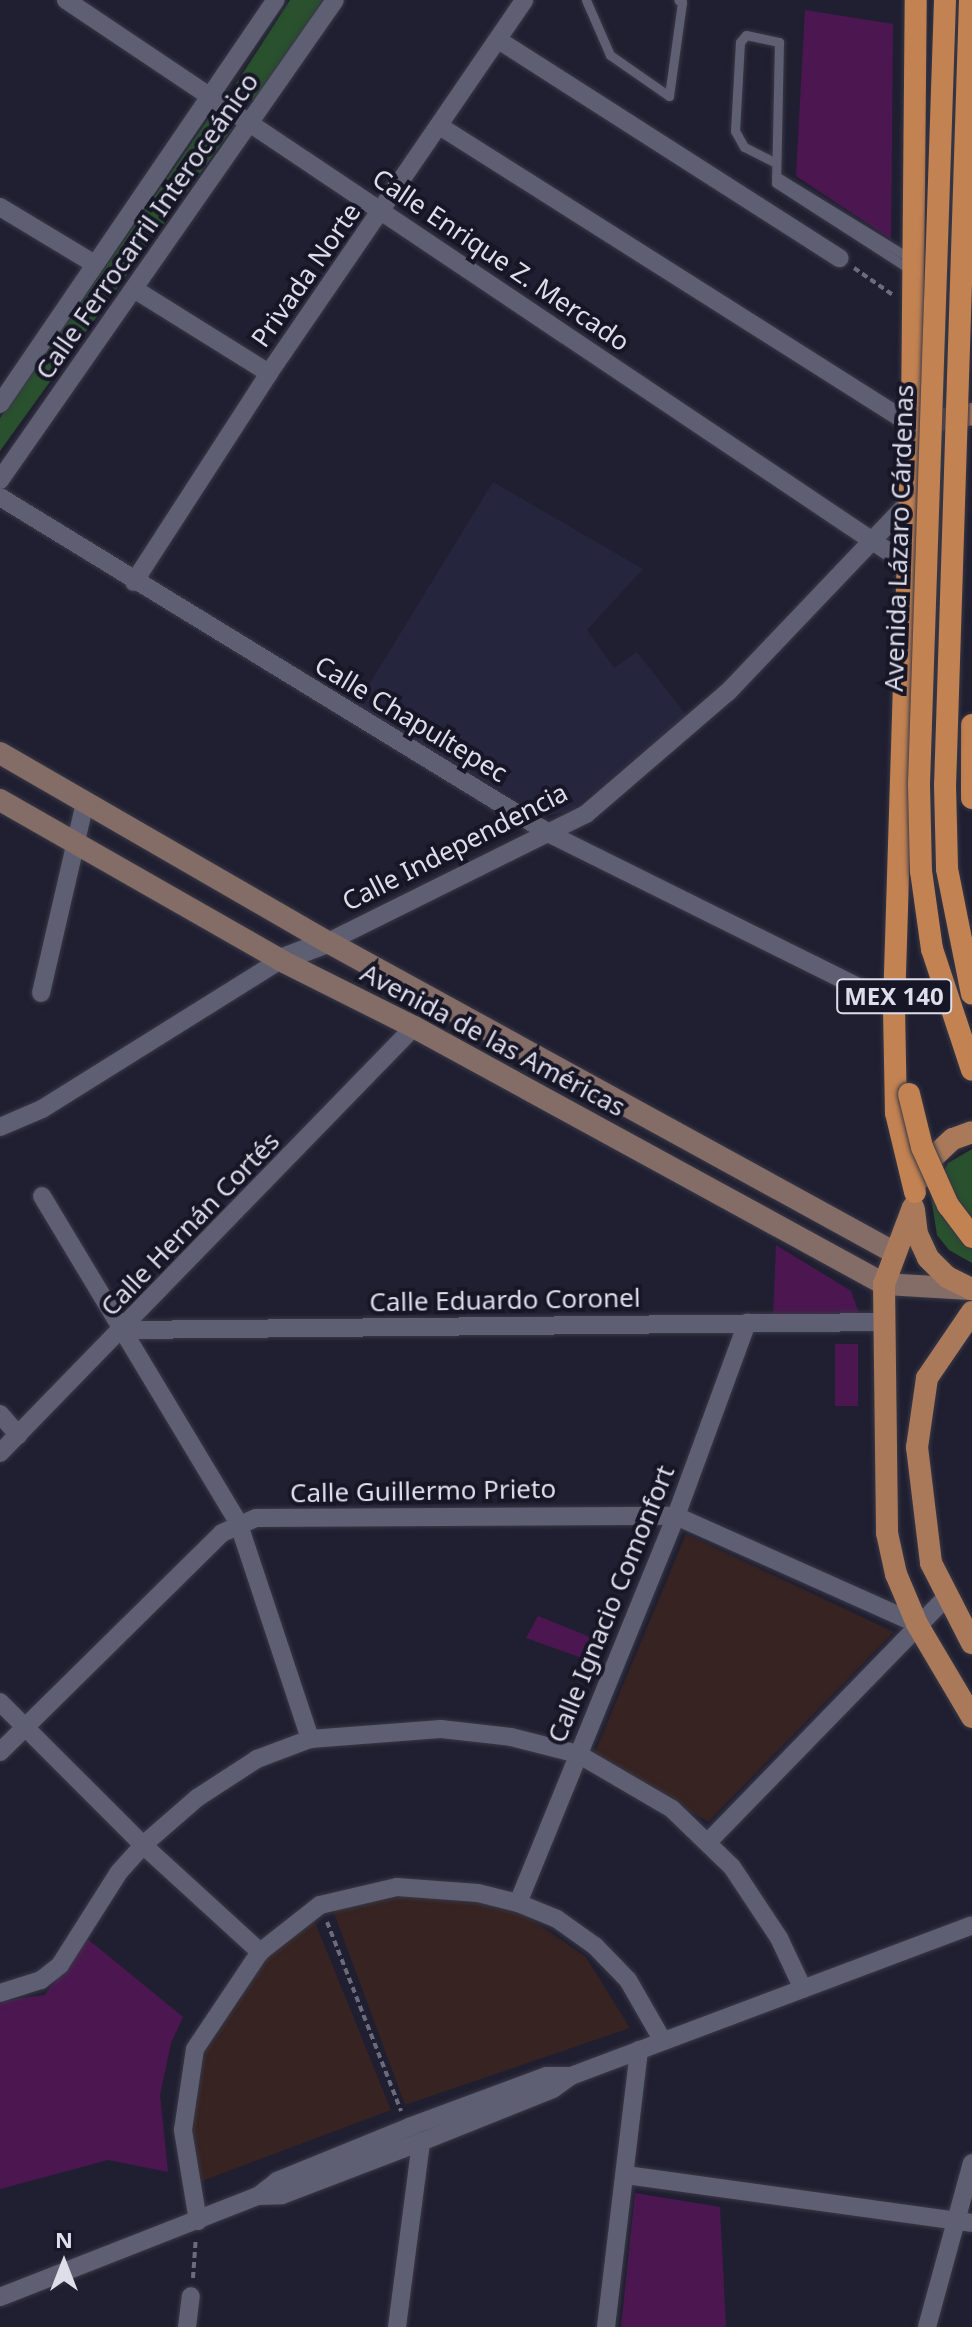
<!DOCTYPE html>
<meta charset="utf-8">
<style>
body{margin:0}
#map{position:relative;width:972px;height:2327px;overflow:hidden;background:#1f1f31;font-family:"Noto Sans",sans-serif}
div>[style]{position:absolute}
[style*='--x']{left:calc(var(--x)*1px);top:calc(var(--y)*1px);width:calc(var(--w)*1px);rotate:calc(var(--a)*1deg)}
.built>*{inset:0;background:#25253d}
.education>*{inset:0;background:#362322}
.green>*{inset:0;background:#29512d}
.building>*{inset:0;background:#4c1750;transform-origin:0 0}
.path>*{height:4px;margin-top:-2px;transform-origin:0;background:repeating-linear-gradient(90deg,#6b6b7b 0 6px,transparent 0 10px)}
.roads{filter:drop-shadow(0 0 2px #383846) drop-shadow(0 0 2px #383846)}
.service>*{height:9px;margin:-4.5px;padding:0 4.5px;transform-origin:4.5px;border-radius:4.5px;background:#5f5f74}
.minor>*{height:18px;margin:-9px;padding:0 9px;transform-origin:9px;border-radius:9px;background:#5f5f74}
.tertiary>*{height:22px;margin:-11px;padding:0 11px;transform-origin:11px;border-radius:11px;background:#5f5f74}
.secondary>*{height:22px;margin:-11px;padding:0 11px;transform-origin:11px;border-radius:11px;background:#846c67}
.primary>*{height:22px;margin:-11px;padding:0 11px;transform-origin:11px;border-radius:11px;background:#aa795a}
.trunk>*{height:22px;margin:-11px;padding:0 11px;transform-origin:11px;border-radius:11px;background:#c38252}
.bridges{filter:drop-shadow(0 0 2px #383846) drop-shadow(0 0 2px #383846)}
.trunk-bridge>*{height:22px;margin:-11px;padding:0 11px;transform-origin:11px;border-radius:11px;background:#c38252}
span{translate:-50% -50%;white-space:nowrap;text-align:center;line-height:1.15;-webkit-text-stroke:8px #161627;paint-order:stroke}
.shield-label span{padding:2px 6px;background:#161627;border:2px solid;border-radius:6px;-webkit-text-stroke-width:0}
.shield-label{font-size:24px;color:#dedeea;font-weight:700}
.street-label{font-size:26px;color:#dedeea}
.north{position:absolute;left:24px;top:2223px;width:80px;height:80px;-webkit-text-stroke:6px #161627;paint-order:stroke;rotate:0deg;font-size:22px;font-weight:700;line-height:32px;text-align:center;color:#dedeea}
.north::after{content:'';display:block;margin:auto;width:28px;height:36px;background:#dedeea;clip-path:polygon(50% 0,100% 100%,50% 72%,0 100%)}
</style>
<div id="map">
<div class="built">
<i style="clip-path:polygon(493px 482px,643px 569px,587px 630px,614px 668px,637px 652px,687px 716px,569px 812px,546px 816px,356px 706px)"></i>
</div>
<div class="education">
<i style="clip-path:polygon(686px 1534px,894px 1632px,708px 1822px,594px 1754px)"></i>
<i style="clip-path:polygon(416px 1884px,509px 1904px,586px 1957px,630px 2028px,405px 2105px,331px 1905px)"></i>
<i style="clip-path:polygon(311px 1912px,391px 2110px,194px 2184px,189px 2112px,198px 2040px,226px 1989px)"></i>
</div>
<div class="green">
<i style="clip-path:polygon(290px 0,323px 0,256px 102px,234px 87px)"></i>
<i style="clip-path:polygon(952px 0,956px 0,937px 627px)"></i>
<i style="clip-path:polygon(211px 115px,232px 129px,0 451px,0 418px)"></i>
<i style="clip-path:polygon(972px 1149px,972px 1263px,949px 1250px,937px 1235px,931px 1197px,948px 1163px)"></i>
</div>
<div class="building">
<i style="clip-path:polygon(805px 10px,893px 24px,891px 239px,796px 176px)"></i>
<i style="clip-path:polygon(776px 1245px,851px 1291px,859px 1313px,773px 1315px)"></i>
<i style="left:835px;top:1344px;width:23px;height:62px"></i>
<i style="clip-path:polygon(538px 1616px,605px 1643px,596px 1663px,526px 1638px)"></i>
<i style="clip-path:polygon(84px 1936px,183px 2017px,171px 2043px,160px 2095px,168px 2172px,108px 2160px,0 2189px,0 2001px,45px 1995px)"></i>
<i style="clip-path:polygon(635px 2193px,720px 2207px,726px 2327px,621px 2327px)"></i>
</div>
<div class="path">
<i style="--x:854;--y:268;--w:47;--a:34.7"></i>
<i style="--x:327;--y:1922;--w:203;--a:68.6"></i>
<i style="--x:193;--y:2278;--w:39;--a:-86"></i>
</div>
<div class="roads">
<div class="service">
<i style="--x:586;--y:0;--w:60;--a:66.4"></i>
<i style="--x:610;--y:55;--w:72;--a:34.8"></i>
<i style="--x:669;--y:96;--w:95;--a:-82.1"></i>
<i style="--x:682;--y:2;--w:4;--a:-153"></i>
<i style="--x:776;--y:163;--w:36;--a:-153"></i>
<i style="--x:744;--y:147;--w:18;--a:-119"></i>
<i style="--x:735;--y:131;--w:89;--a:-86.8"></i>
<i style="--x:740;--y:42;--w:9;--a:-49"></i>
<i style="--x:746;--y:35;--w:34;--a:12"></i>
<i style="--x:779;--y:42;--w:141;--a:91.2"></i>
<i style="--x:776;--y:183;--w:161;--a:32.8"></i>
<i style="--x:776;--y:176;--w:158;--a:31.6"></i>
</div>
<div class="minor">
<i style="--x:66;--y:0;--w:1013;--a:33.85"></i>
<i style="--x:500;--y:41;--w:403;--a:32.6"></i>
<i style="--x:441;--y:127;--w:557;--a:32.32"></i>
<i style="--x:0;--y:207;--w:109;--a:31.1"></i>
<i style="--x:134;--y:289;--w:159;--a:31.9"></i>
<i style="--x:0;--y:404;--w:489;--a:-55.7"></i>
<i style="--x:0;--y:480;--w:585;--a:-55.09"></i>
<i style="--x:0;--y:497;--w:647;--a:31.48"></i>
<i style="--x:552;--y:835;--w:382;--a:26.4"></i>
<i style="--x:134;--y:582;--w:249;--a:-57.1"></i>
<i style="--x:269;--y:373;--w:452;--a:-55.6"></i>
<i style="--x:328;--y:942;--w:288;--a:-26.4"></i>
<i style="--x:586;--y:814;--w:187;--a:-40.7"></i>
<i style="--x:728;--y:692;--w:262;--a:-46.4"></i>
<i style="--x:41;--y:993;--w:195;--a:-77"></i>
<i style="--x:0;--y:1127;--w:46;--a:-23.2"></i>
<i style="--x:42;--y:1109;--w:281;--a:-32"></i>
<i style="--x:42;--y:1196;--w:380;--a:59"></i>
<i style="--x:238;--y:1522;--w:229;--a:71.6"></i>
<i style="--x:125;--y:1330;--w:761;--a:-0.6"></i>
<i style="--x:0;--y:1414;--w:28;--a:49"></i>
<i style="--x:0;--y:1453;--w:594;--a:-45.82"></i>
<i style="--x:0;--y:1702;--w:202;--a:45"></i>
<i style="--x:143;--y:1845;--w:159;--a:42.4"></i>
<i style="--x:0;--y:1752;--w:312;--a:-44.6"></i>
<i style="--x:222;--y:1533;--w:37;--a:-24"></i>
<i style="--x:256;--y:1518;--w:420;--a:-0.3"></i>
<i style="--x:676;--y:1516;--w:264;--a:24.1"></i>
<i style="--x:710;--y:1840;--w:337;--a:-45.8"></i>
<i style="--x:518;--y:1903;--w:418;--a:-67.8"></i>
<i style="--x:676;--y:1516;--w:206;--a:-69.8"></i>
<i style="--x:0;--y:1993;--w:43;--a:-17.6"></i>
<i style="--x:41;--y:1980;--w:24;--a:-38"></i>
<i style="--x:60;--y:1965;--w:110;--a:-57.6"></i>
<i style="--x:119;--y:1872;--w:36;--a:-48"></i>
<i style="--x:143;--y:1845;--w:72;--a:-41"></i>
<i style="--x:197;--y:1798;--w:72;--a:-33"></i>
<i style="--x:257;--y:1759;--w:57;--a:-20.7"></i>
<i style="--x:310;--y:1739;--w:131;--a:-4.4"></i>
<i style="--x:441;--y:1729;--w:70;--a:6.5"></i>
<i style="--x:511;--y:1737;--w:69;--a:14.2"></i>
<i style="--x:578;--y:1754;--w:109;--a:30.3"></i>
<i style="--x:672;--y:1809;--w:83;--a:44"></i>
<i style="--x:732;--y:1867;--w:85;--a:56.5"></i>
<i style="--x:779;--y:1938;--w:56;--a:64.8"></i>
<i style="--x:626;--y:2175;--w:349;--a:7.9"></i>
<i style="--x:258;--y:2196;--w:24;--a:-2"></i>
<i style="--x:282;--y:2195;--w:149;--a:-20.9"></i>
<i style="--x:421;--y:2142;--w:142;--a:-21.9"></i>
<i style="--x:553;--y:2089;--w:22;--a:-36"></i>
<i style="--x:571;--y:2076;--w:428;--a:-20.6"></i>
<i style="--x:198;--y:2221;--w:92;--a:-99.4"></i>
<i style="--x:183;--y:2130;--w:82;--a:-81.6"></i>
<i style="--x:195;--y:2049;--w:117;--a:-56.2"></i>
<i style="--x:260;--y:1952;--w:76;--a:-38.1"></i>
<i style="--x:320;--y:1905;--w:79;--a:-13.2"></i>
<i style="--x:397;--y:1887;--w:81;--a:4.2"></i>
<i style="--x:478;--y:1893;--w:41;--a:14"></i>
<i style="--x:518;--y:1903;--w:42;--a:22.3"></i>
<i style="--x:557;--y:1919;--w:47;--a:35.4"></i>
<i style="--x:595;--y:1946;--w:47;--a:45.9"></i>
<i style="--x:628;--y:1980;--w:70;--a:60.2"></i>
<i style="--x:0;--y:2297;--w:277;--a:-21.4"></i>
<i style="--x:258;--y:2196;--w:24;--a:-38"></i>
<i style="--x:277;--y:2181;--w:143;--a:-22.2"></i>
<i style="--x:409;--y:2127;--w:146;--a:-20.4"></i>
<i style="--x:546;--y:2076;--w:25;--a:0"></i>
<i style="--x:187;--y:2327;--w:31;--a:-83"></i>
<i style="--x:397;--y:2327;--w:187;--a:-82.6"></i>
<i style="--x:606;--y:2327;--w:279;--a:-83.2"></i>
<i style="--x:927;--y:2327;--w:170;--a:-74.7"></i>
</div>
<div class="tertiary">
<i style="--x:280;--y:960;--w:51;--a:-20.6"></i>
</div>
<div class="secondary">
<i style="--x:0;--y:753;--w:379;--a:30"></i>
<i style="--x:328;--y:942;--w:647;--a:28.74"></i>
<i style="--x:0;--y:800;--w:322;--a:29.7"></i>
<i style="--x:280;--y:960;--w:150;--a:26.6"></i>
<i style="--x:414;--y:1027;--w:536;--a:28.67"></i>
<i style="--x:884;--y:1284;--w:88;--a:3.3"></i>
</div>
<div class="primary">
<i style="--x:913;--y:425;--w:60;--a:-10.6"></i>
<i style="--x:922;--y:1177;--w:16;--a:-68"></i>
<i style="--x:928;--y:1162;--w:34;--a:-43"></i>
<i style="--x:953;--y:1139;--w:20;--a:-20"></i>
<i style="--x:913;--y:1207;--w:82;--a:110.6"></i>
<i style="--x:884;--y:1284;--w:249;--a:89.3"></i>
<i style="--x:887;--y:1533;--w:42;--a:77.6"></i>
<i style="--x:896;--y:1574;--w:54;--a:67.2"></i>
<i style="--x:917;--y:1624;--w:108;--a:59.4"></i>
<i style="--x:914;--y:1210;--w:24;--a:83"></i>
<i style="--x:917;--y:1234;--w:26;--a:65"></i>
<i style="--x:928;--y:1258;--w:27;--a:45"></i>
<i style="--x:947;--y:1277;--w:28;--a:26"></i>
<i style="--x:972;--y:1312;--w:80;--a:124.3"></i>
<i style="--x:927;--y:1378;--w:70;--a:98.2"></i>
<i style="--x:917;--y:1447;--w:117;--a:83.1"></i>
<i style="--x:931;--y:1563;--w:90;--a:62.9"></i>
</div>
<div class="trunk">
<i style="--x:972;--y:725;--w:73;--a:90"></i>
<i style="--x:915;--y:1192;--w:81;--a:-103.5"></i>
<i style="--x:896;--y:1113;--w:108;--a:-91.1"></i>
<i style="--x:894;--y:1005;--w:580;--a:-88.22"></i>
<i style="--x:912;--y:425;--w:425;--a:-89.5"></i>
</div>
</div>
<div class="bridges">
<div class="trunk-bridge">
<i style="--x:945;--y:0;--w:785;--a:91.9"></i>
<i style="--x:919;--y:785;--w:86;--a:88.7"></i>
<i style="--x:921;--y:871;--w:79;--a:82"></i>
<i style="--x:932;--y:949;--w:127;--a:71.7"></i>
<i style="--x:970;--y:0;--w:785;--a:91.82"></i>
<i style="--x:945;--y:785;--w:84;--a:88.6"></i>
<i style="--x:947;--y:869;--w:127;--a:78.7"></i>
<i style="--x:909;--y:1094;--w:55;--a:76.2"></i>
<i style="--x:922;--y:1147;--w:64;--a:65.9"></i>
<i style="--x:948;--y:1205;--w:40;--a:53"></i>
</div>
</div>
<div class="shield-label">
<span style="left:894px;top:996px">MEX 140</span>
</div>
<div class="street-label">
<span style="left:147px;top:226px;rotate:-55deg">Calle Ferrocarril Interoceánico</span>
<span style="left:501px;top:260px;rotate:34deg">Calle Enrique Z. Mercado</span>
<span style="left:306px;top:275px;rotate:-55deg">Privada Norte</span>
<span style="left:899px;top:538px;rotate:-88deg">Avenida Lázaro Cárdenas</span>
<span style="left:411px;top:719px;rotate:31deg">Calle Chapultepec</span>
<span style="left:455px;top:847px;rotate:-27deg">Calle Independencia</span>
<span style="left:493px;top:1040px;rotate:28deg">Avenida de las Américas</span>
<span style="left:190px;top:1224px;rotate:-46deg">Calle Hernán Cortés</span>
<span style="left:505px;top:1300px;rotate:-1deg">Calle Eduardo Coronel</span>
<span style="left:423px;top:1491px;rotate:-1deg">Calle Guillermo Prieto</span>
<span style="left:611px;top:1604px;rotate:-68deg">Calle Ignacio Comonfort</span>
</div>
<div class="north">N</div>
</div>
